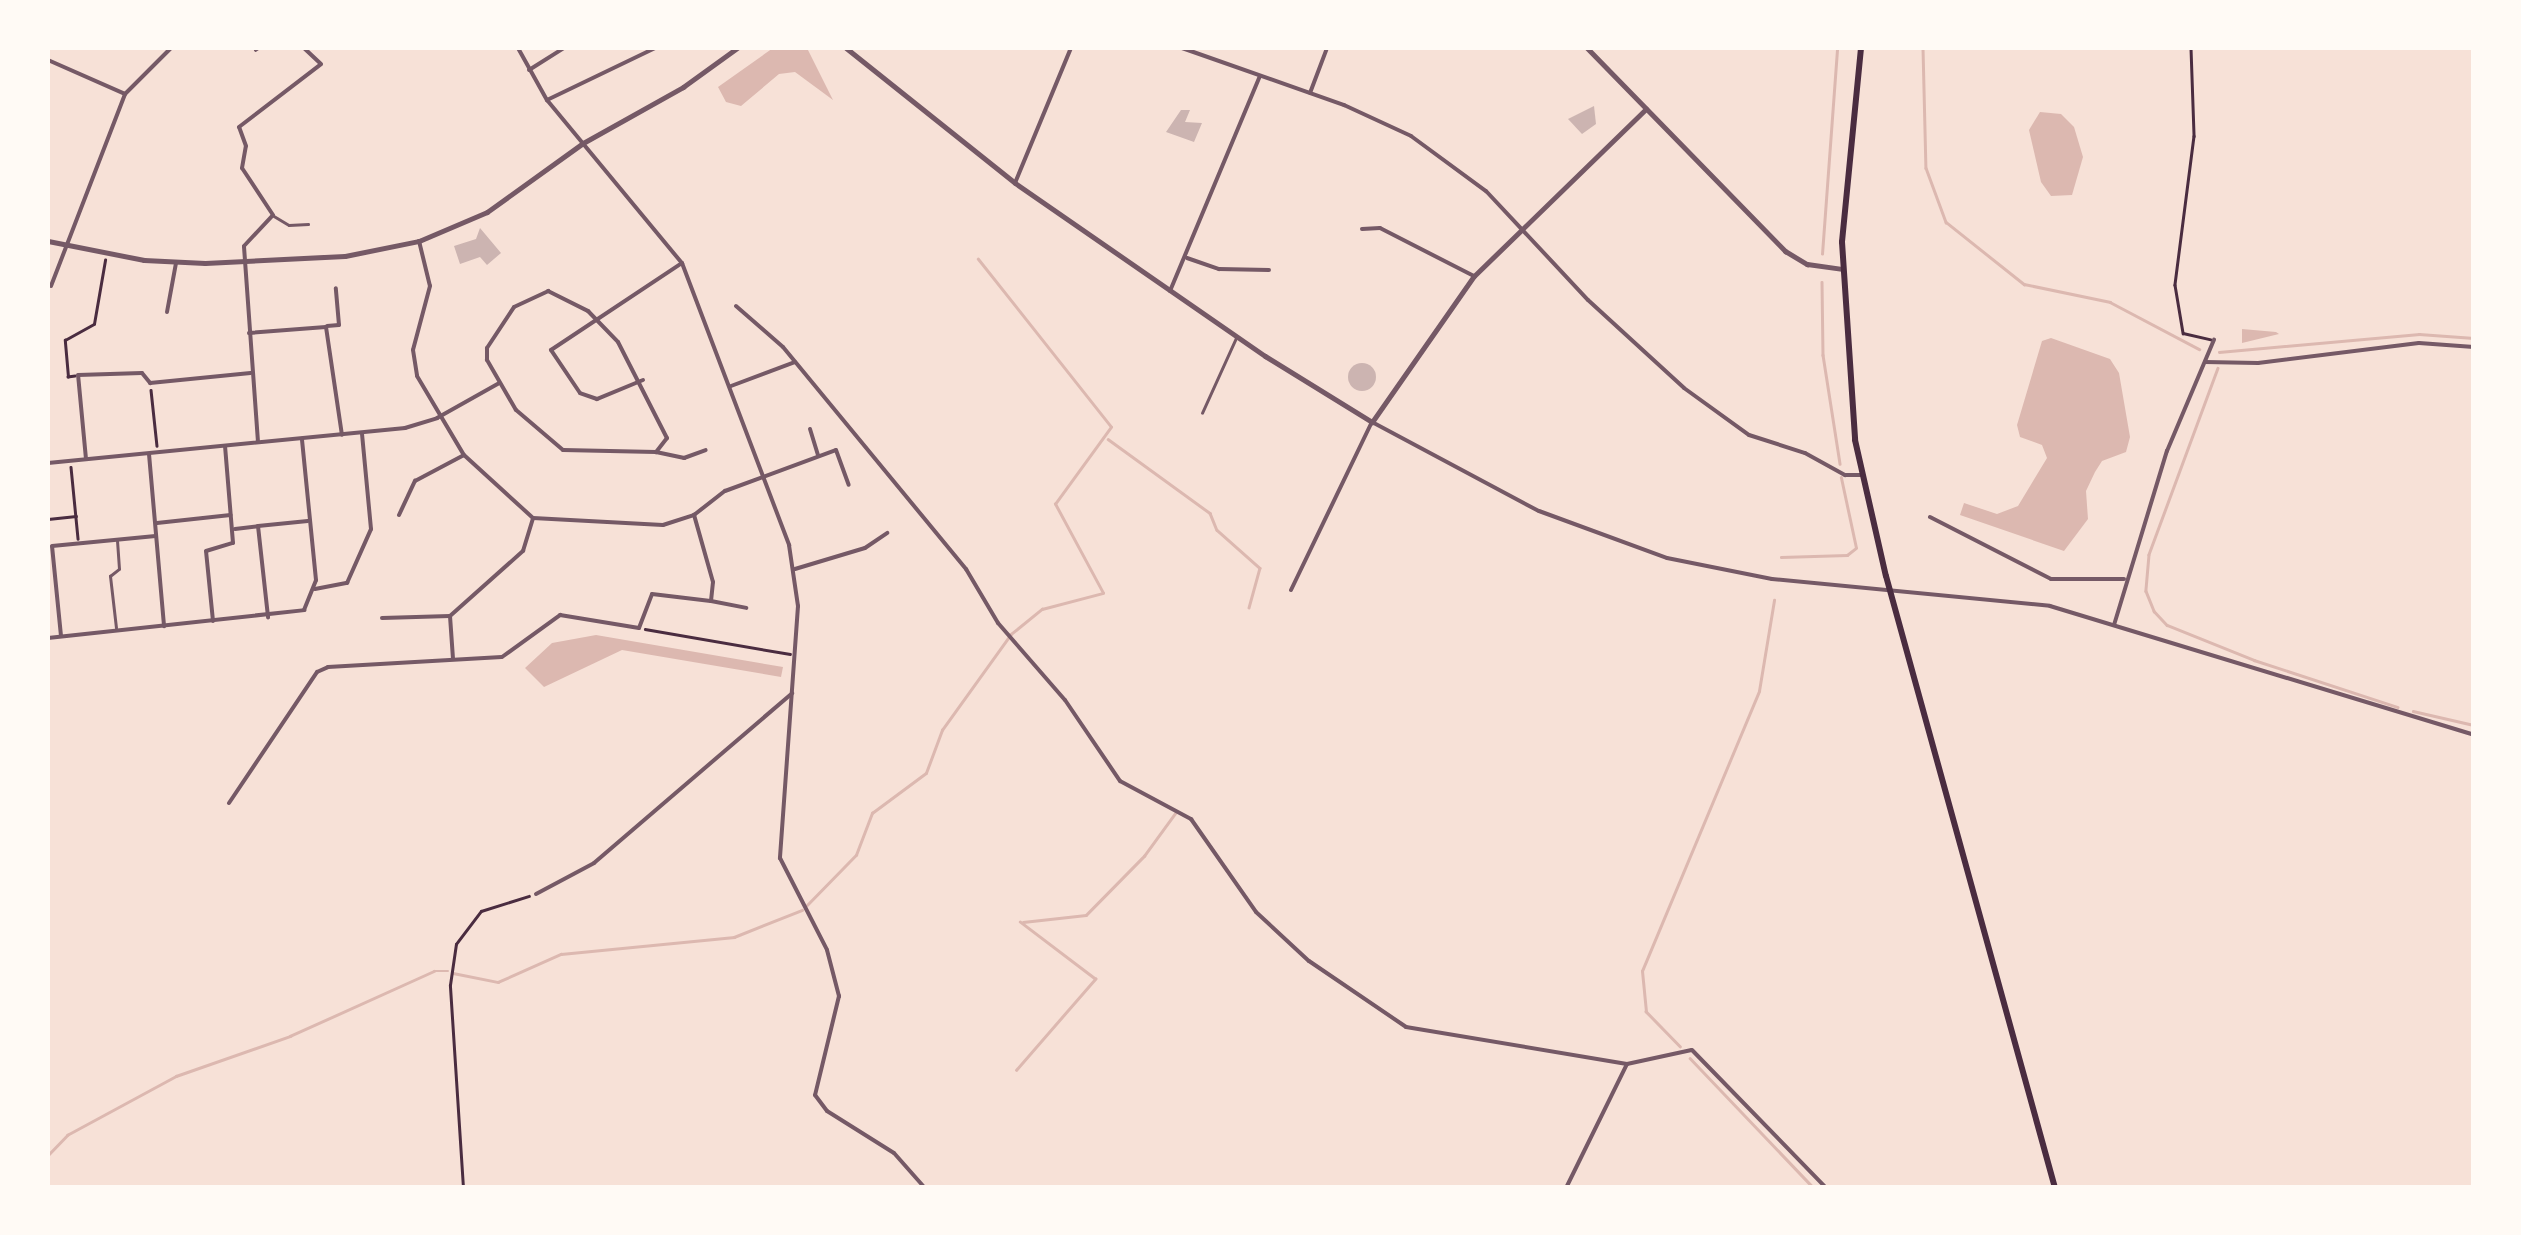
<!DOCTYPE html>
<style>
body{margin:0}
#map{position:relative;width:2521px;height:1235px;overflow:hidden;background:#f7e1d7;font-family:"Archivo Narrow",sans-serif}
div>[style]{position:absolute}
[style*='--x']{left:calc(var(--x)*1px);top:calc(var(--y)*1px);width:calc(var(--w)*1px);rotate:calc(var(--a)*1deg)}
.water>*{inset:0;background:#dcb8b0}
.stream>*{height:2.5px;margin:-1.25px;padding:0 1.25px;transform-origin:1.25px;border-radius:1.25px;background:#dcb8b0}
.building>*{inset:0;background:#ccb4b1}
.round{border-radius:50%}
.path>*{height:2.5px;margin:-1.25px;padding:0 1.25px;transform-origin:1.25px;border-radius:1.25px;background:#4a2c40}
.service>*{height:2.5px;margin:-1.25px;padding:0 1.25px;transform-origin:1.25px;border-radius:1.25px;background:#755966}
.minor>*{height:4px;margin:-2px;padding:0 2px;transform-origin:2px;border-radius:2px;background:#755966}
.tertiary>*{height:5px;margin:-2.5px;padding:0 2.5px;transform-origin:2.5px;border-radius:2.5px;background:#755966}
.primary>*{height:6px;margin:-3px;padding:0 3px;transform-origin:3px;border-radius:3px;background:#4a2c40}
span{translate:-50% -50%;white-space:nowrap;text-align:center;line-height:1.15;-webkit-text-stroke:9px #fffaf5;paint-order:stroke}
.frame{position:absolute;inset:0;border:50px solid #fffaf5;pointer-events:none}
</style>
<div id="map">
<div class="water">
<i style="clip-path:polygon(773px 48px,807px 48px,833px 100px,795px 72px,779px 74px,741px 106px,726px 102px,718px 87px)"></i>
<i style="clip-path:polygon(2040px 112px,2061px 114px,2074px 127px,2083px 157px,2072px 195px,2051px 196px,2041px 182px,2029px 130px)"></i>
<i style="clip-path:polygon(2242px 329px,2276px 332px,2279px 334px,2242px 343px)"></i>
<i style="clip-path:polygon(2051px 338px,2110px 359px,2119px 373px,2130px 437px,2126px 452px,2102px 461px,2095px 472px,2086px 491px,2088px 519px,2064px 551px,1960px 515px,1964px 503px,1997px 514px,2018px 506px,2047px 458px,2042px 445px,2020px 437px,2017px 425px,2042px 341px)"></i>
<i style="clip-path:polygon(596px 635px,783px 667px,781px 677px,622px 650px,544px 687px,525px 668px,552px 643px)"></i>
</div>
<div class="stream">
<i style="--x:1923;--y:48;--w:120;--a:88.6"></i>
<i style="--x:1926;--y:168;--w:58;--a:69.7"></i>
<i style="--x:1946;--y:222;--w:100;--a:38.5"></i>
<i style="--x:2024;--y:284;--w:88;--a:11.8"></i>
<i style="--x:2110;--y:302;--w:101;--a:27.8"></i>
<i style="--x:1822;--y:254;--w:207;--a:-85.8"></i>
<i style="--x:1822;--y:282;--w:73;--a:89.2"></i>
<i style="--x:1823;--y:355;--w:110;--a:81.1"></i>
<i style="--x:2219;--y:352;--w:201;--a:-5.1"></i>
<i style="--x:2419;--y:334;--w:55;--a:4.2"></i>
<i style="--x:2218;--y:368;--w:199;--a:110.3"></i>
<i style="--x:2149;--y:555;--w:36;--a:95"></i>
<i style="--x:2146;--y:591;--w:22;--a:68"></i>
<i style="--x:2154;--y:611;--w:19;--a:47"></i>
<i style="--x:2167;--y:625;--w:94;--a:21.9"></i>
<i style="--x:2254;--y:660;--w:151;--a:18.1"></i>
<i style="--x:1108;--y:439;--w:126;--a:36"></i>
<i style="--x:1210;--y:513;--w:18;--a:68"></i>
<i style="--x:1217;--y:530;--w:57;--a:41.5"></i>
<i style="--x:1260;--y:568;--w:41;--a:105.4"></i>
<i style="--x:1781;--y:557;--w:66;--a:-1.7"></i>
<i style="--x:1847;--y:555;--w:11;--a:-38"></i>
<i style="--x:1856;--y:548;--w:72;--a:-102.1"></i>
<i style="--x:2413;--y:711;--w:63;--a:12.9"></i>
<i style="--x:807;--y:905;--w:70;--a:-45.6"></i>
<i style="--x:856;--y:855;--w:45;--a:-69.1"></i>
<i style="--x:872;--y:813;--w:67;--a:-36.5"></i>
<i style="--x:926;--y:773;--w:46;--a:-69.6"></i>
<i style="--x:942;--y:730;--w:118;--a:-54.3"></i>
<i style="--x:1011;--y:634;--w:40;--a:-39"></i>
<i style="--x:1042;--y:609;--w:63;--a:-14.7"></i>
<i style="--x:1103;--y:593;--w:101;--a:-118.3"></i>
<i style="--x:1055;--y:504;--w:95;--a:-54"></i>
<i style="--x:1111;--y:427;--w:214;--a:-128.4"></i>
<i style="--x:1023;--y:922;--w:63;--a:-6.3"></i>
<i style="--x:1086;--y:915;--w:83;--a:-45.5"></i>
<i style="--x:1144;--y:856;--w:54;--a:-54"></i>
<i style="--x:453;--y:973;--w:46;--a:11.3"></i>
<i style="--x:498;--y:982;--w:69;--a:-24"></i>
<i style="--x:561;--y:954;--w:174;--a:-5.6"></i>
<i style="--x:734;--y:937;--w:73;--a:-21.7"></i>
<i style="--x:1680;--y:1047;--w:49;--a:-134.2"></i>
<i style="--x:1646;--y:1012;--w:41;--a:-95.6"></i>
<i style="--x:1642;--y:971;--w:303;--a:-67.3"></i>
<i style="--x:1759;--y:691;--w:92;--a:-80.6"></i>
<i style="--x:1690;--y:1058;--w:180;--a:46.4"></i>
<i style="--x:1016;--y:1070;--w:121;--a:-49"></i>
<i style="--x:1095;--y:979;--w:94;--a:-142.8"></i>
<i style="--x:48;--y:1155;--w:28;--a:-46"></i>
<i style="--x:67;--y:1135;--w:124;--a:-28.4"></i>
<i style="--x:176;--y:1076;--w:121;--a:-19.3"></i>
<i style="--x:290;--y:1036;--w:158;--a:-24.3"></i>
<i style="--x:434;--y:971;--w:14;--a:0"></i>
</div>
<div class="building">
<i style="clip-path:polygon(1594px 106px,1596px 124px,1582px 134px,1568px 119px)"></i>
<i style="clip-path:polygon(1181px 110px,1190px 110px,1185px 122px,1202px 123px,1194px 142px,1166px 132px)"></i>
<i style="clip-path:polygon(480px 228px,501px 253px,487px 265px,480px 257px,460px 264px,454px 246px,476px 239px)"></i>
<i class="round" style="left:1348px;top:363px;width:28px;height:28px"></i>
</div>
<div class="path">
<i style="--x:2191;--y:48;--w:88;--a:88"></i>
<i style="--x:2194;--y:136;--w:150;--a:97.3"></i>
<i style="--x:2175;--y:285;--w:49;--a:80.5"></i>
<i style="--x:2183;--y:333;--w:28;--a:13"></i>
<i style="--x:75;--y:376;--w:7;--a:172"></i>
<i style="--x:68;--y:377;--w:37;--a:-95"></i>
<i style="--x:65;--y:340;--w:33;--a:-29"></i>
<i style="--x:94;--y:324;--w:65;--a:-80.2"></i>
<i style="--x:151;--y:390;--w:56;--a:83.9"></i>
<i style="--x:71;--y:467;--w:72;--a:84.4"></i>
<i style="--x:48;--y:519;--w:28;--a:-6"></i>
<i style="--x:645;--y:629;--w:147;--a:9.8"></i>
<i style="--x:463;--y:1188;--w:203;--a:-93.7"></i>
<i style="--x:450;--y:985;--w:41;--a:-81.7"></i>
<i style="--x:456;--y:944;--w:41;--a:-52.9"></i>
<i style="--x:481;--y:911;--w:50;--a:-17.4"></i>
</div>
<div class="service">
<i style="--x:255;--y:50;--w:4;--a:-34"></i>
<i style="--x:274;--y:216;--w:17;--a:31"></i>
<i style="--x:289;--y:225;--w:19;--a:-3"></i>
<i style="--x:1202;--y:413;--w:82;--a:-65.6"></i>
<i style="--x:116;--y:628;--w:52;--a:-96.6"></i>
<i style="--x:110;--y:576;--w:11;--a:-38"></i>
<i style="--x:119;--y:569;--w:28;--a:-94"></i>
</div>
<div class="minor">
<i style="--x:518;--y:48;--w:60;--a:60.9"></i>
<i style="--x:547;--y:100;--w:212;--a:50.4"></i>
<i style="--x:682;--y:263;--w:302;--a:69.2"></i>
<i style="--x:789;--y:545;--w:62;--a:81.6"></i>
<i style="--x:798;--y:606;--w:253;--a:94.1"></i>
<i style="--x:780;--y:858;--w:103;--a:62.9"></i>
<i style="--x:827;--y:950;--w:48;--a:75.4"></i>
<i style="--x:839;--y:996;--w:102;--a:103.6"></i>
<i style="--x:815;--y:1095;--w:20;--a:53"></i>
<i style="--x:827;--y:1111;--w:79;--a:32.1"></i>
<i style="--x:894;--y:1153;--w:47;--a:48.5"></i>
<i style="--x:1182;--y:48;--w:172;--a:19.4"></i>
<i style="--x:1344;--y:105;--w:74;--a:24.8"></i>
<i style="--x:1411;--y:136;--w:93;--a:36.3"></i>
<i style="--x:1486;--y:191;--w:149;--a:46.9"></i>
<i style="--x:1588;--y:300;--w:130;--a:42.5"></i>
<i style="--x:1684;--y:388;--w:80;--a:35.9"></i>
<i style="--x:1749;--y:435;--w:59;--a:17.8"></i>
<i style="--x:1805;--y:453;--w:46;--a:28.8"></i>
<i style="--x:1845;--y:475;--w:16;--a:0"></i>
<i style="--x:48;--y:60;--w:84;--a:23.8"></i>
<i style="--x:529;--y:70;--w:41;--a:-32.2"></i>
<i style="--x:1310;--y:93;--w:48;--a:-69.3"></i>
<i style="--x:547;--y:100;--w:120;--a:-25.7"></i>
<i style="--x:1015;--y:183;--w:146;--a:-67.5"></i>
<i style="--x:1362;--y:229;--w:18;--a:-3"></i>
<i style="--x:1380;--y:228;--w:106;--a:27.1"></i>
<i style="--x:419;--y:241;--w:46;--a:76.3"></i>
<i style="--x:430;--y:286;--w:66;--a:104.9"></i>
<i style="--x:413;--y:350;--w:26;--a:81"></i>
<i style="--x:417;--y:376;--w:92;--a:59.3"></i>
<i style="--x:464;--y:455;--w:93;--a:42.4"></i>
<i style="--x:533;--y:518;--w:130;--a:3.1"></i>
<i style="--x:663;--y:525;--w:33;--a:-18"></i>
<i style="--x:694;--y:515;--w:39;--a:-38"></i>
<i style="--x:725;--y:491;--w:118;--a:-20.3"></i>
<i style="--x:836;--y:450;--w:37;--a:70"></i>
<i style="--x:1187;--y:258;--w:34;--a:19"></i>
<i style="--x:1219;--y:269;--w:50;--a:1.1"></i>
<i style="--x:51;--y:286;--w:206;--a:-68.9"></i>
<i style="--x:125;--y:94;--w:65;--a:-45"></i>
<i style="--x:548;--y:291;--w:45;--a:26.6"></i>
<i style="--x:588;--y:311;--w:43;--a:45.9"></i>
<i style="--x:618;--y:342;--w:108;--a:63"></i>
<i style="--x:667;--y:438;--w:18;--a:128"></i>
<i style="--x:656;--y:452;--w:93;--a:-178.8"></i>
<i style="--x:563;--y:450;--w:62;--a:-139.6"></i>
<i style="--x:516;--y:410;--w:58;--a:-120.1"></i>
<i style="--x:487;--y:360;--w:12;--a:-90"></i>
<i style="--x:487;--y:348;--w:49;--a:-56.6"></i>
<i style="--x:514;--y:307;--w:38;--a:-25"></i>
<i style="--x:1170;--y:291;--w:233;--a:-67.3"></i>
<i style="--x:736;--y:306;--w:62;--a:41.1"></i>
<i style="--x:783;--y:347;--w:288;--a:50.5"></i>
<i style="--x:966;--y:569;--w:63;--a:59.3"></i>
<i style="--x:998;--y:623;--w:102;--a:49"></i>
<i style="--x:1065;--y:700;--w:98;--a:55.8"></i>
<i style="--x:1120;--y:781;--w:81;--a:28.2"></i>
<i style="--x:1191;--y:819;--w:113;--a:55"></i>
<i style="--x:1256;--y:912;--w:72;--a:42.8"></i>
<i style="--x:1309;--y:961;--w:117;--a:34.2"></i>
<i style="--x:1406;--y:1027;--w:224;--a:9.5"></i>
<i style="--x:1627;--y:1064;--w:66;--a:-12.2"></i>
<i style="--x:1692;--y:1050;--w:192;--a:45.8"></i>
<i style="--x:167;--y:312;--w:50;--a:-79.6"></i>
<i style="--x:327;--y:326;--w:12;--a:-5"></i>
<i style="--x:339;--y:325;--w:37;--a:-95"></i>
<i style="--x:249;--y:333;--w:77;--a:-4.5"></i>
<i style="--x:326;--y:327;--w:109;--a:81.6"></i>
<i style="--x:2205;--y:362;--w:53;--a:1.1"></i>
<i style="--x:2258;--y:363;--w:162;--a:-7.1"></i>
<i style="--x:2419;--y:343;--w:55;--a:4.2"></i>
<i style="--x:643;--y:380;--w:50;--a:157.6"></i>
<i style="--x:597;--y:399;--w:18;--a:-161"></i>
<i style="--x:580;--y:393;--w:52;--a:-124"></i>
<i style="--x:551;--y:350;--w:157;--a:-33.6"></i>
<i style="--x:731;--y:386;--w:68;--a:-20.6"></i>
<i style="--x:810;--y:429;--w:28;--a:73"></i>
<i style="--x:258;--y:442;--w:196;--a:-94.1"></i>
<i style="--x:244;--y:246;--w:42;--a:-46.9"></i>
<i style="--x:273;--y:215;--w:56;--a:-123.4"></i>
<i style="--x:242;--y:168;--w:22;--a:-80"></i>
<i style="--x:246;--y:146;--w:20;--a:-110"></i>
<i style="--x:239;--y:127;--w:103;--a:-37.5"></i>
<i style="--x:321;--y:64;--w:23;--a:-137"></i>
<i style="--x:656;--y:452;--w:29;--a:12"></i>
<i style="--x:684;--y:458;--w:23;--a:-20"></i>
<i style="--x:149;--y:454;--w:173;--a:85"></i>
<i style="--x:86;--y:459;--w:84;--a:-95.4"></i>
<i style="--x:78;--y:375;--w:64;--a:-1.8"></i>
<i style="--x:142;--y:373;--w:13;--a:51"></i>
<i style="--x:150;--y:383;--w:101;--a:-5.7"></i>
<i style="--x:48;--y:463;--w:359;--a:-5.6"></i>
<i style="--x:405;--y:428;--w:34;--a:-17"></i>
<i style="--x:437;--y:418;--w:71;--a:-29.4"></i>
<i style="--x:399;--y:515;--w:38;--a:-65"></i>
<i style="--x:415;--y:481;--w:55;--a:-28"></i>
<i style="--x:1930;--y:517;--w:136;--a:27.1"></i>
<i style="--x:2051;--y:579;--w:73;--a:0"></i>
<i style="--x:157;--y:523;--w:74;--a:-6.2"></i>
<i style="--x:258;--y:526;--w:50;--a:-5.7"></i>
<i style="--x:235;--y:529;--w:23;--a:-7"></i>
<i style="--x:258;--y:526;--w:92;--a:83.7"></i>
<i style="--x:795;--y:569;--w:73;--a:-16.7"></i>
<i style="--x:865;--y:548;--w:27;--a:-34"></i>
<i style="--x:315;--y:589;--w:33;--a:-11"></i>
<i style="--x:347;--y:583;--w:59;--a:-66"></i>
<i style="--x:371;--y:529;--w:96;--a:-95.4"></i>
<i style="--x:1291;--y:590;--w:187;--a:-64.3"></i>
<i style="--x:1372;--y:422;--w:189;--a:28.1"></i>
<i style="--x:1539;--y:511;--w:136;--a:20.2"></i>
<i style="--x:1667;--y:558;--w:107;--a:11.3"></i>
<i style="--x:1772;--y:579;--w:279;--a:5.5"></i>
<i style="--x:2050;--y:606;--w:443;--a:16.9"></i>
<i style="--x:711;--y:601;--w:36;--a:11"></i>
<i style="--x:450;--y:616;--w:43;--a:86"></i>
<i style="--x:382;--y:618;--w:68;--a:-1.7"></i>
<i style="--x:450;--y:616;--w:98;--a:-41.7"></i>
<i style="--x:523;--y:551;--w:34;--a:-73"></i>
<i style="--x:213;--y:621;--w:70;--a:-95.7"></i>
<i style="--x:206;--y:551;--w:28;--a:-17"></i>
<i style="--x:233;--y:543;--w:97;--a:-94.7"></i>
<i style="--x:2114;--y:625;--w:182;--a:-73.1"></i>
<i style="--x:2167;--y:451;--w:121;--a:-67.1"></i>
<i style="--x:61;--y:636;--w:90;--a:-95.7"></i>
<i style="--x:52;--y:546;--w:104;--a:-5.5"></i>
<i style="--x:48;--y:638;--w:258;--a:-6.2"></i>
<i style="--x:304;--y:610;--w:32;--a:-68"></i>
<i style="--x:316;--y:580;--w:142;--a:-95.7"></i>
<i style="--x:229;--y:803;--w:158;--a:-56.1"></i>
<i style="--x:317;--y:672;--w:12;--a:-24"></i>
<i style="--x:328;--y:667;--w:174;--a:-3.3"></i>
<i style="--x:502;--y:657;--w:72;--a:-35.9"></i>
<i style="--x:560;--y:615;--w:80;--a:9.3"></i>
<i style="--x:639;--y:628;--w:36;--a:-69"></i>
<i style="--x:652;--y:594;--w:59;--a:6.8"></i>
<i style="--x:711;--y:601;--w:19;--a:-84"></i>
<i style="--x:713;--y:582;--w:70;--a:-105.8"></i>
<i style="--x:536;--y:894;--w:66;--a:-28.1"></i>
<i style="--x:594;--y:863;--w:261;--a:-40.6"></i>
<i style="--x:1566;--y:1188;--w:138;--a:-63.8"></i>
</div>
<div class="tertiary">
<i style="--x:846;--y:48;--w:216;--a:38.6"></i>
<i style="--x:1015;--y:183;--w:304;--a:34.7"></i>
<i style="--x:1265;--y:356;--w:126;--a:31.7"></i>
<i style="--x:1372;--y:422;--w:178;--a:-55.1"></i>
<i style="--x:1474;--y:276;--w:240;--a:-44.2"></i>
<i style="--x:1587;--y:48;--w:284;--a:45.7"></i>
<i style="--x:1785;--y:251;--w:26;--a:31"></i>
<i style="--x:1807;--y:264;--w:35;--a:8"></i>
<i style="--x:48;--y:241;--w:98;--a:11.2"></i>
<i style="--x:144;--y:260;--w:61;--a:2.8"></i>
<i style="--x:205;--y:263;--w:140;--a:-2.9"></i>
<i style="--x:345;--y:256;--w:76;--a:-11.5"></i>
<i style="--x:419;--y:241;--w:74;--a:-23.1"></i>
<i style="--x:487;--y:212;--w:118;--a:-35.7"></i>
<i style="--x:583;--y:143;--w:115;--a:-29.2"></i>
<i style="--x:683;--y:87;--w:67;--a:-35.8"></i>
</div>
<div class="primary">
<i style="--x:1861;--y:48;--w:195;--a:95.6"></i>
<i style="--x:1842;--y:242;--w:198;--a:86.2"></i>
<i style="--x:1855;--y:440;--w:139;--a:77.2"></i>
<i style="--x:1886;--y:576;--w:635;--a:74.56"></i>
</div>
<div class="frame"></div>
</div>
